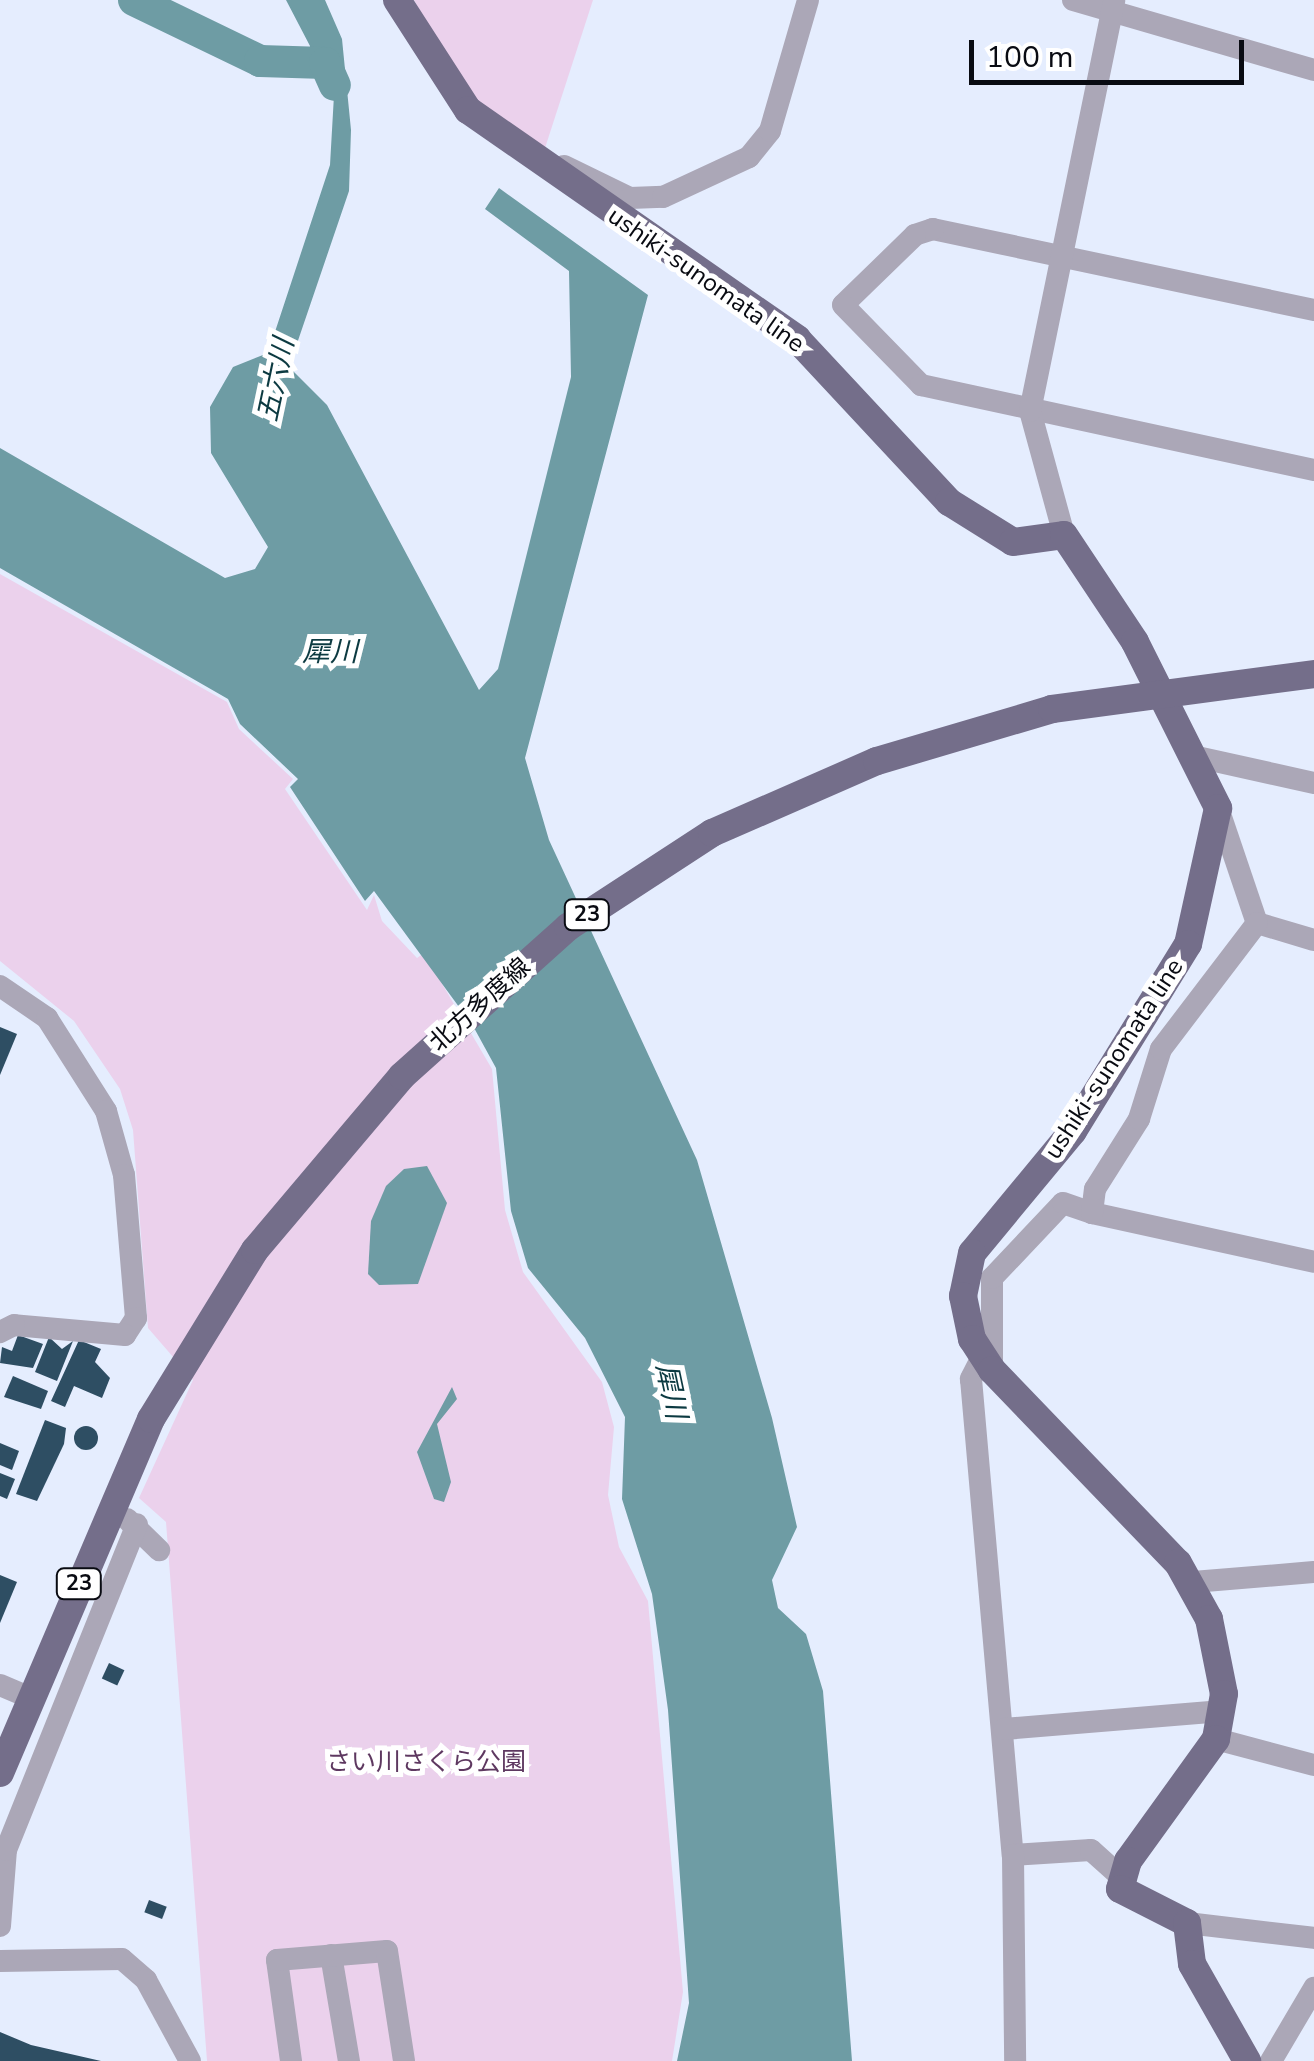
<!DOCTYPE html>
<meta charset="utf-8">
<style>
body{margin:0}
#map{position:relative;width:1314px;height:2061px;overflow:hidden;background:#e5edfe;font-family:"Nunito Sans","Noto Sans JP",sans-serif}
div>[style]{position:absolute}
[style*='--x']{left:calc(var(--x)*1px);top:calc(var(--y)*1px);width:calc(var(--w)*1px);rotate:calc(var(--a)*1deg)}
.green>*{inset:0;background:#ebd1ec}
.water>*{inset:0;background:#6e9ca4}
.river>*{height:32px;margin:-16px;padding:0 16px;transform-origin:16px;border-radius:16px;background:#6e9ca4}
.building>*{inset:0;background:#2e4e63;transform-origin:0 0}
.round{border-radius:50%}
.minor>*{height:22px;margin:-11px;padding:0 11px;transform-origin:11px;border-radius:11px;background:#aba7b7}
.major>*{height:28px;margin:-14px;padding:0 14px;transform-origin:14px;border-radius:14px;background:#746e8a}
span{translate:-50% -50%;white-space:nowrap;text-align:center;line-height:1.15;-webkit-text-stroke:10px #fff;paint-order:stroke}
.shield-label span{padding:2px 8px;background:#fff;border:2px solid;border-radius:8px;-webkit-text-stroke-width:0}
.shield-label{font-size:22px;color:#090b12;font-weight:700}
.street-label{font-size:25px;color:#090b12}
.park-label{font-size:25px;color:#5e3860}
.water-label{font-size:28px;color:#0c3a41;font-style:italic}
.scale{position:absolute;left:969px;top:40px;width:275px;height:45px;box-sizing:border-box;border:5px solid #090b12;border-top:0;padding-left:12px;font-size:30px;line-height:35px;white-space:nowrap;color:#090b12;-webkit-text-stroke:8px #fff;paint-order:stroke}
</style>
<div id="map">
<div class="green">
<i style="clip-path:polygon(414px 0,593px 0,545px 148px,463px 93px)"></i>
<i style="clip-path:polygon(0 574px,227px 702px,239px 729px,293px 779px,285px 789px,367px 910px,374px 895px,382px 921px,417px 958px,424px 953px,492px 1069px,505px 1210px,523px 1272px,602px 1382px,614px 1427px,608px 1495px,619px 1547px,648px 1601px,683px 1992px,672px 2061px,207px 2061px,166px 1522px,139px 1498px,193px 1380px,148px 1328px,133px 1130px,120px 1089px,74px 1021px,0 961px)"></i>
</div>
<div class="water">
<i style="clip-path:polygon(286px 0,325px 0,342px 39px,351px 130px,349px 191px,289px 367px,327px 405px,479px 690px,498px 669px,571px 377px,569px 271px,485px 209px,499px 188px,648px 295px,525px 758px,549px 840px,697px 1160px,772px 1418px,797px 1527px,772px 1580px,778px 1608px,806px 1634px,823px 1691px,852px 2061px,677px 2061px,689px 2003px,668px 1710px,652px 1594px,622px 1499px,625px 1417px,585px 1338px,528px 1268px,511px 1211px,496px 1068px,473px 1026px,374px 891px,365px 901px,290px 787px,298px 779px,240px 724px,228px 699px,0 568px,0 448px,225px 578px,255px 569px,268px 547px,211px 453px,210px 407px,233px 367px,268px 353px,330px 165px,334px 95px,308px 72px,310px 46px)"></i>
<i style="clip-path:polygon(427px 1166px,447px 1203px,418px 1284px,379px 1285px,368px 1274px,371px 1221px,386px 1186px,404px 1169px)"></i>
<i style="clip-path:polygon(452px 1387px,457px 1399px,437px 1424px,451px 1482px,444px 1502px,434px 1499px,417px 1452px)"></i>
</div>
<div class="river">
<i style="--x:134;--y:0;--w:140;--a:25.8"></i>
<i style="--x:260;--y:61;--w:65;--a:1.8"></i>
<i style="--x:325;--y:63;--w:24;--a:66"></i>
</div>
<div class="building">
<i style="clip-path:polygon(0 1027px,17px 1034px,0 1075px)"></i>
<i style="clip-path:polygon(18px 1335px,43px 1344px,33px 1368px,0 1363px,2px 1347px,12px 1351px)"></i>
<i style="clip-path:polygon(49px 1337px,62px 1349px,73px 1341px,57px 1381px,35px 1372px)"></i>
<i style="clip-path:polygon(79px 1340px,101px 1349px,95px 1362px,110px 1378px,102px 1398px,74px 1386px,65px 1407px,51px 1401px)"></i>
<i style="clip-path:polygon(13px 1376px,48px 1391px,41px 1409px,4px 1397px)"></i>
<i style="clip-path:polygon(45px 1420px,66px 1428px,64px 1444px,37px 1501px,16px 1494px)"></i>
<i class="round" style="left:74px;top:1426px;width:24px;height:24px"></i>
<i style="clip-path:polygon(0 1443px,19px 1451px,12px 1470px,0 1465px)"></i>
<i style="clip-path:polygon(0 1473px,15px 1479px,7px 1499px,0 1496px)"></i>
<i style="clip-path:polygon(0 1575px,17px 1582px,0 1623px)"></i>
<i style="left:109px;top:1663px;width:17px;height:17px;rotate:25deg"></i>
<i style="left:149px;top:1900px;width:19px;height:13px;rotate:21deg"></i>
<i style="clip-path:polygon(0 2032px,31px 2045px,101px 2061px,0 2061px)"></i>
</div>
<div class="minor">
<i style="--x:1073;--y:0;--w:251;--a:16.2"></i>
<i style="--x:564;--y:166;--w:73;--a:25.9"></i>
<i style="--x:630;--y:198;--w:33;--a:-2"></i>
<i style="--x:663;--y:197;--w:95;--a:-24.9"></i>
<i style="--x:749;--y:157;--w:33;--a:-51"></i>
<i style="--x:770;--y:131;--w:136;--a:-73.8"></i>
<i style="--x:1314;--y:310;--w:390;--a:-168"></i>
<i style="--x:933;--y:229;--w:19;--a:162"></i>
<i style="--x:915;--y:235;--w:100;--a:135.8"></i>
<i style="--x:843;--y:305;--w:112;--a:45.7"></i>
<i style="--x:921;--y:385;--w:402;--a:12.2"></i>
<i style="--x:1064;--y:535;--w:129;--a:-105.3"></i>
<i style="--x:1030;--y:411;--w:419;--a:-78.4"></i>
<i style="--x:1197;--y:757;--w:120;--a:12.5"></i>
<i style="--x:1218;--y:808;--w:121;--a:71.3"></i>
<i style="--x:1257;--y:923;--w:59;--a:16.6"></i>
<i style="--x:0;--y:986;--w:57;--a:34.2"></i>
<i style="--x:47;--y:1018;--w:110;--a:57.6"></i>
<i style="--x:106;--y:1111;--w:66;--a:74.3"></i>
<i style="--x:124;--y:1175;--w:144;--a:85.2"></i>
<i style="--x:136;--y:1318;--w:20;--a:123"></i>
<i style="--x:125;--y:1335;--w:111;--a:-174.9"></i>
<i style="--x:14;--y:1325;--w:16;--a:153"></i>
<i style="--x:1092;--y:1213;--w:227;--a:12.4"></i>
<i style="--x:982;--y:1357;--w:25;--a:117"></i>
<i style="--x:971;--y:1379;--w:478;--a:85"></i>
<i style="--x:1013;--y:1855;--w:78;--a:-3.7"></i>
<i style="--x:1091;--y:1850;--w:38;--a:42"></i>
<i style="--x:992;--y:1370;--w:92;--a:-90"></i>
<i style="--x:992;--y:1278;--w:103;--a:-46.6"></i>
<i style="--x:1063;--y:1203;--w:31;--a:19"></i>
<i style="--x:1092;--y:1213;--w:24;--a:-83"></i>
<i style="--x:1095;--y:1189;--w:83;--a:-57.8"></i>
<i style="--x:1139;--y:1119;--w:73;--a:-72.6"></i>
<i style="--x:1161;--y:1049;--w:158;--a:-52.7"></i>
<i style="--x:127;--y:1519;--w:45;--a:44.1"></i>
<i style="--x:1193;--y:1582;--w:121;--a:-4.7"></i>
<i style="--x:0;--y:1685;--w:33;--a:23"></i>
<i style="--x:1004;--y:1729;--w:219;--a:-4.7"></i>
<i style="--x:1216;--y:1739;--w:101;--a:14.9"></i>
<i style="--x:1013;--y:1855;--w:206;--a:89.4"></i>
<i style="--x:1187;--y:1923;--w:128;--a:6.7"></i>
<i style="--x:0;--y:1926;--w:76;--a:-85.5"></i>
<i style="--x:6;--y:1850;--w:351;--a:-68.1"></i>
<i style="--x:331;--y:1955;--w:108;--a:80.4"></i>
<i style="--x:0;--y:1961;--w:122;--a:-0.9"></i>
<i style="--x:122;--y:1959;--w:32;--a:41"></i>
<i style="--x:146;--y:1980;--w:92;--a:61.5"></i>
<i style="--x:291;--y:2061;--w:102;--a:-97.9"></i>
<i style="--x:277;--y:1960;--w:110;--a:-4.7"></i>
<i style="--x:387;--y:1951;--w:111;--a:81.2"></i>
<i style="--x:1271;--y:2061;--w:85;--a:-59.5"></i>
</div>
<div class="major">
<i style="--x:397;--y:0;--w:131;--a:57.2"></i>
<i style="--x:468;--y:110;--w:401;--a:34.8"></i>
<i style="--x:797;--y:339;--w:223;--a:47"></i>
<i style="--x:949;--y:502;--w:75;--a:32"></i>
<i style="--x:1013;--y:542;--w:51;--a:-7.8"></i>
<i style="--x:1064;--y:535;--w:128;--a:56.4"></i>
<i style="--x:1135;--y:642;--w:186;--a:63.4"></i>
<i style="--x:1218;--y:808;--w:139;--a:102.4"></i>
<i style="--x:1188;--y:944;--w:220;--a:121.6"></i>
<i style="--x:1073;--y:1131;--w:158;--a:129.6"></i>
<i style="--x:972;--y:1253;--w:44;--a:101.8"></i>
<i style="--x:963;--y:1296;--w:44;--a:78.2"></i>
<i style="--x:972;--y:1339;--w:37;--a:57"></i>
<i style="--x:992;--y:1370;--w:268;--a:46.1"></i>
<i style="--x:1178;--y:1563;--w:64;--a:61"></i>
<i style="--x:1209;--y:1619;--w:76;--a:78.7"></i>
<i style="--x:1224;--y:1694;--w:46;--a:100.1"></i>
<i style="--x:1216;--y:1739;--w:150;--a:125.8"></i>
<i style="--x:1128;--y:1861;--w:29;--a:106"></i>
<i style="--x:1120;--y:1889;--w:75;--a:26.9"></i>
<i style="--x:1187;--y:1923;--w:41;--a:83"></i>
<i style="--x:1192;--y:1964;--w:112;--a:60.4"></i>
<i style="--x:0;--y:1773;--w:385;--a:-66.9"></i>
<i style="--x:151;--y:1419;--w:198;--a:-58.4"></i>
<i style="--x:255;--y:1250;--w:228;--a:-49.8"></i>
<i style="--x:402;--y:1076;--w:223;--a:-41.9"></i>
<i style="--x:568;--y:927;--w:172;--a:-33.1"></i>
<i style="--x:712;--y:833;--w:180;--a:-23.6"></i>
<i style="--x:877;--y:761;--w:183;--a:-16.5"></i>
<i style="--x:1052;--y:709;--w:264;--a:-7.6"></i>
</div>
<div class="shield-label">
<span style="left:587px;top:915px">23</span>
<span style="left:79px;top:1584px">23</span>
</div>
<div class="street-label">
<span style="left:706px;top:280px;rotate:35deg">ushiki-sunomata line</span>
<span style="left:480px;top:1005px;rotate:-42deg">北方多度線</span>
<span style="left:1114px;top:1059px;rotate:-57deg">ushiki-sunomata line</span>
</div>
<div class="park-label">
<span style="left:426px;top:1762px">さい川さくら公園</span>
</div>
<div class="water-label">
<span style="left:276px;top:380px;rotate:-78deg">五六川</span>
<span style="left:330px;top:652px">犀川</span>
<span style="left:671px;top:1391px;rotate:78deg">犀川</span>
</div>
<div class="scale">100 m</div>
</div>
